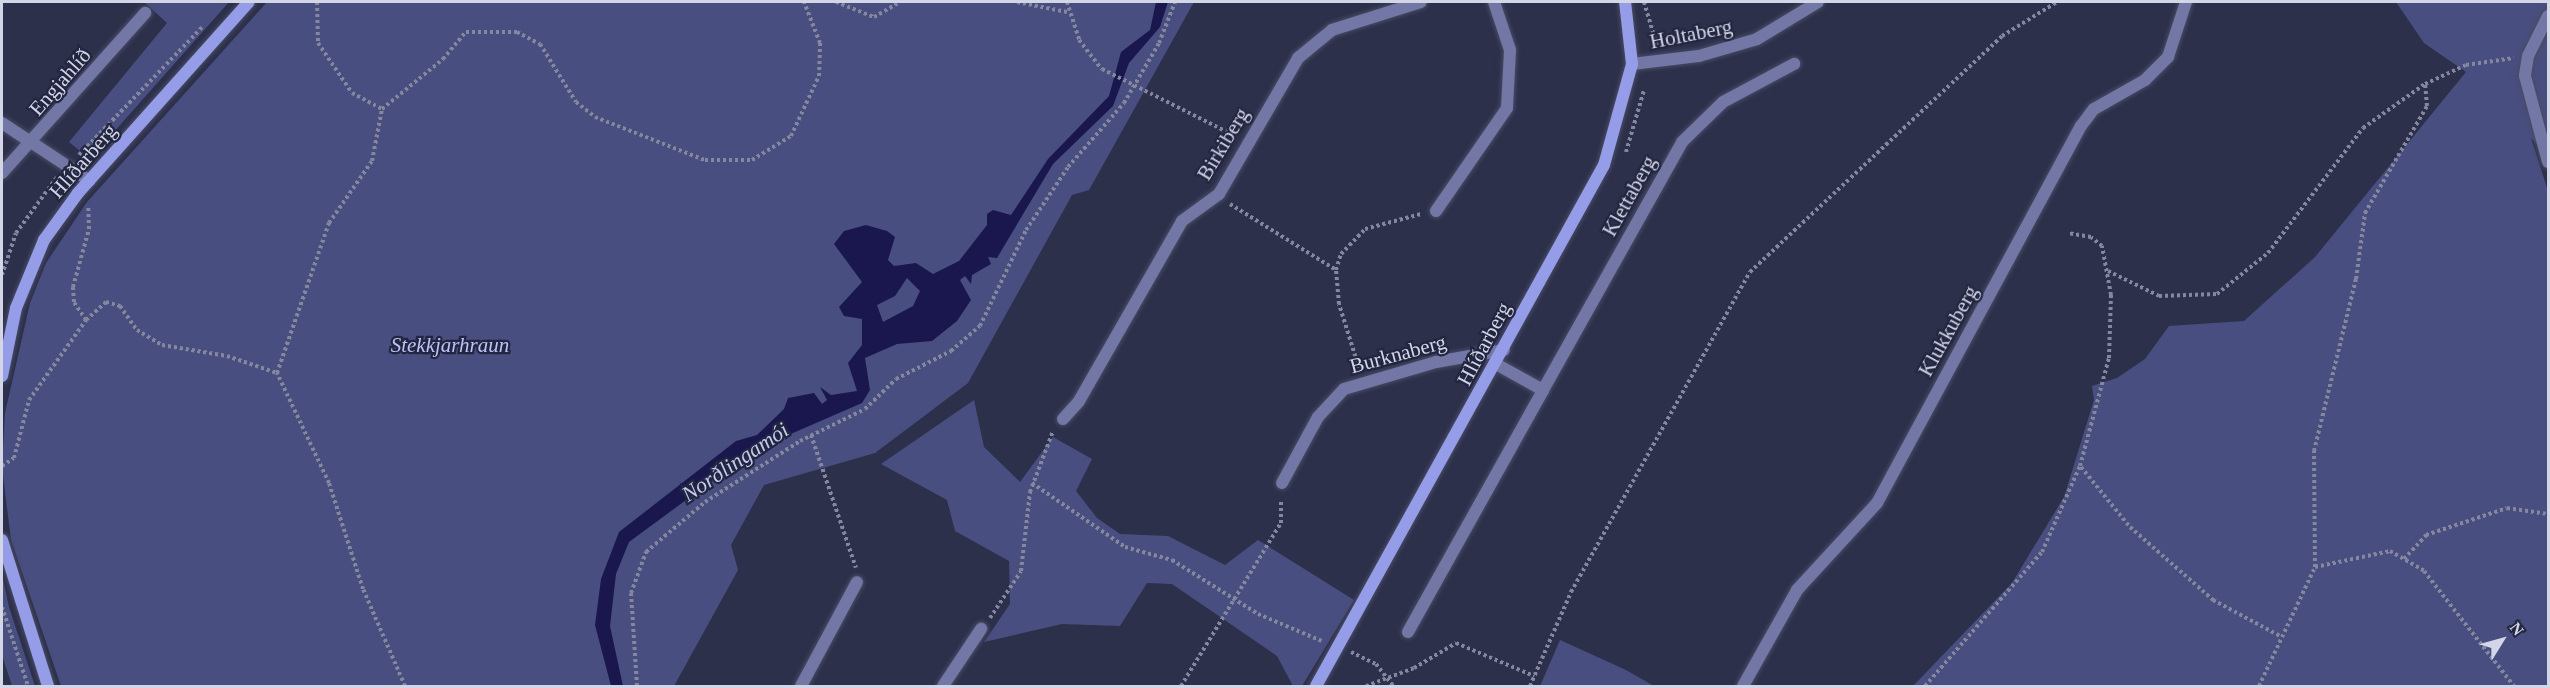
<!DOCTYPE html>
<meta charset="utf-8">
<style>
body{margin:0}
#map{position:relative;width:2550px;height:688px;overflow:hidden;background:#2d304b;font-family:"Times New Roman",serif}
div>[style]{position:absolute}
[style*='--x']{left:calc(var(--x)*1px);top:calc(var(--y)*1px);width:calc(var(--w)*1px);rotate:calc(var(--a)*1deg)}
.green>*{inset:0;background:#494e80}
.water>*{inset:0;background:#1a174f}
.path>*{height:4px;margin-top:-2px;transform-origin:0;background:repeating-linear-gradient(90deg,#84879d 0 3px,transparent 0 6px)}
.roads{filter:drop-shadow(0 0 2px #484b64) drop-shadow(0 0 2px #484b64)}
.lane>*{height:12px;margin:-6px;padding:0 6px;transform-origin:6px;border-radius:6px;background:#7277a6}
.street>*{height:12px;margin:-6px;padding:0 6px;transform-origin:6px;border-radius:6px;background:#7277a6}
.secondary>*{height:12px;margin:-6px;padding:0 6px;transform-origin:6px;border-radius:6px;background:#959de8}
span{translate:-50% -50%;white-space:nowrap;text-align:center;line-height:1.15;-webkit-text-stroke:4.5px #232640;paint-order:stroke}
.street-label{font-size:21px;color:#d3d6e7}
.park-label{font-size:21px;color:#bcc3fa;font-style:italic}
.water-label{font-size:22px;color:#c5cbef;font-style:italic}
.frame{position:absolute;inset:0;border:3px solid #d3d6e7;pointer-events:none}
.north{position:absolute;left:2472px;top:610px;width:60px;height:60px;-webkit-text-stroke:4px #232640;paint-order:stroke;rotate:53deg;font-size:16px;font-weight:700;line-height:24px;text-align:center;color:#d3d6e7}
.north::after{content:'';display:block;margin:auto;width:21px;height:27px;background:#d3d6e7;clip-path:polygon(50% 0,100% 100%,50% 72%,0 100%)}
</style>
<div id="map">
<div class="green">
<i style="clip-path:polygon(144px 2px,229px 2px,90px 159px,69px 142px,167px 23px)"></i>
<i style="clip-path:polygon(267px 2px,1194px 2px,1089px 190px,1072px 195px,968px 383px,875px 453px,764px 485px,731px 545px,738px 570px,674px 686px,61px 686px,11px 540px,2px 467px,5px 413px,30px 303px,46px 263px,87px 202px)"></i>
<i style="clip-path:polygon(2396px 2px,2548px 2px,2548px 157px,2531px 138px,2548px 191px,2548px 686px,1913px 686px,2012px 583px,2064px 497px,2094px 400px,2092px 386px,2117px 378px,2145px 359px,2169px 326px,2244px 321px,2315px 257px,2466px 72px,2424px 43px)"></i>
<i style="clip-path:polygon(974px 400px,984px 447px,1020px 482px,1053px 437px,1092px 459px,1076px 491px,1097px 518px,1120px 534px,1168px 536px,1225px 565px,1258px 540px,1354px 600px,1302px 686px,1293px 686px,1277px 656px,1172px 584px,1147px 583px,1120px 626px,1062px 624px,984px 642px,1010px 604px,1009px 561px,955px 531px,947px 500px,881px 464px)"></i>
<i style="clip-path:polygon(2px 574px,9px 607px,35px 686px,12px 686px,2px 655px)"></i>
<i style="clip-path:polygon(1560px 640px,1626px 670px,1654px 686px,1540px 686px)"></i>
</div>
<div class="water">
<i style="clip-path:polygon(evenodd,1156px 2px,1168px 2px,1160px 27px,1129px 63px,1113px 106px,1053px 164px,997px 258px,988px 257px,991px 264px,972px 275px,971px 284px,965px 276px,960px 280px,971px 300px,957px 321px,932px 341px,897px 344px,865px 358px,870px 390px,862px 403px,754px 450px,629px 542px,616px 574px,610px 626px,623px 686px,611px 686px,595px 625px,601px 579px,619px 532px,736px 441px,757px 435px,784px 409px,788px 398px,814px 393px,822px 404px,827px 400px,820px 387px,831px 395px,857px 391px,848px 363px,862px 345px,862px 319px,844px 316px,839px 307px,862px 282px,834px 244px,844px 231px,866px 225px,887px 231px,895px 237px,888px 260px,894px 266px,916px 263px,933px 274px,959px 261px,987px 225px,987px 214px,993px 210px,1011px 215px,1048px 159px,1109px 96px,1121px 52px,1150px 30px,1156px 2px,907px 278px,920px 291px,913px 306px,883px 322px,877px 305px,895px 296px,907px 278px)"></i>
</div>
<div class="path">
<i style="--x:317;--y:2;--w:41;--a:88.6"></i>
<i style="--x:318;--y:43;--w:60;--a:55.8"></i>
<i style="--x:352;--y:93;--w:34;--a:28"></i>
<i style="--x:836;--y:2;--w:41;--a:21.5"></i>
<i style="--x:874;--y:17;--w:30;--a:-30"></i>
<i style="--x:1017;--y:2;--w:51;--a:11.3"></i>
<i style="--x:1067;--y:2;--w:40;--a:72"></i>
<i style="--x:1079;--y:40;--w:37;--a:52"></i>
<i style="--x:1102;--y:69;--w:149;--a:26.7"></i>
<i style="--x:1644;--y:2;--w:46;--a:73.5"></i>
<i style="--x:1626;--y:152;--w:65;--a:-73.8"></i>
<i style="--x:79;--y:155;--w:179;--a:-46.1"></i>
<i style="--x:1230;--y:204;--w:125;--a:31.9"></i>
<i style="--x:2108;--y:271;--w:57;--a:26.1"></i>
<i style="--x:2159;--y:296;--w:58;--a:-2"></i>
<i style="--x:2217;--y:294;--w:65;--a:-38.8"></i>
<i style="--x:2268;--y:253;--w:157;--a:-52.8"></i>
<i style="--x:2363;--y:128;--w:76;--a:-35.4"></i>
<i style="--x:2;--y:275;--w:44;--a:-71.6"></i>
<i style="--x:16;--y:233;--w:69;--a:-53.8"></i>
<i style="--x:86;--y:320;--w:22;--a:-124"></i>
<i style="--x:74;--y:302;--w:15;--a:-94"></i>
<i style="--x:73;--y:287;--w:60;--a:-74.6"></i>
<i style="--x:89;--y:229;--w:24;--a:-92"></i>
<i style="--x:1359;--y:368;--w:67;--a:-107.4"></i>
<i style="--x:1339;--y:304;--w:34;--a:-95"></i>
<i style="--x:1336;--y:270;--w:17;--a:-73"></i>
<i style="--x:1341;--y:254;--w:35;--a:-46"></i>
<i style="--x:1365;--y:229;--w:58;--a:-15"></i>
<i style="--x:811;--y:435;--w:140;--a:71.3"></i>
<i style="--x:2;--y:466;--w:14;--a:-34"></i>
<i style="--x:14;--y:458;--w:60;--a:-75.5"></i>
<i style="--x:29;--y:400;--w:98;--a:-54.5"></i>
<i style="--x:86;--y:320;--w:27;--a:-42"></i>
<i style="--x:106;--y:302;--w:15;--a:16"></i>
<i style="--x:120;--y:306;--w:29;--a:55"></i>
<i style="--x:137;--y:330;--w:29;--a:31"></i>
<i style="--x:162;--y:345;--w:66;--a:9.6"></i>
<i style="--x:227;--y:356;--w:53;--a:18.8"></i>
<i style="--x:2081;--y:467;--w:77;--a:50.8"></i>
<i style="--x:2130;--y:527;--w:111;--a:41.3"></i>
<i style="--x:2213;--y:600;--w:76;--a:28.2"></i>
<i style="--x:1032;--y:483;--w:113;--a:34.5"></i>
<i style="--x:1125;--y:547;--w:49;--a:15.5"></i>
<i style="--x:1172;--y:560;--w:102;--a:32.1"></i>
<i style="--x:1258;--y:614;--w:69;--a:22.9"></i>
<i style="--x:2404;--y:559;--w:33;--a:-47"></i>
<i style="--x:2426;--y:535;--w:85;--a:-18.4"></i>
<i style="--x:2507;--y:508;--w:41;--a:8.3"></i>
<i style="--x:2315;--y:567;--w:77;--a:-12"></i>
<i style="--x:2390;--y:551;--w:39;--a:30"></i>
<i style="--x:2424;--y:571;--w:146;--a:52"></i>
<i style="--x:2;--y:607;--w:83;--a:71.8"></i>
<i style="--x:990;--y:618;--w:56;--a:-56.6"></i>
<i style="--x:1021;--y:571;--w:80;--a:-83.5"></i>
<i style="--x:1030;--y:492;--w:65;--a:-69.3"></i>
<i style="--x:1351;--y:652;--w:28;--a:26"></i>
<i style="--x:1376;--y:664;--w:28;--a:52"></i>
<i style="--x:405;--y:686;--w:106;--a:-113.4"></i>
<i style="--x:363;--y:589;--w:111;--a:-107.8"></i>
<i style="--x:329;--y:483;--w:122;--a:-115.3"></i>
<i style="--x:277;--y:373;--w:159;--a:-70.9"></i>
<i style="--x:329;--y:223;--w:75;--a:-55.3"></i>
<i style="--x:372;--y:161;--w:53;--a:-79.1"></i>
<i style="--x:382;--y:109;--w:79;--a:-39.3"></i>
<i style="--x:443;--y:59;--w:35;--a:-50"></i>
<i style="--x:466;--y:32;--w:51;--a:0"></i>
<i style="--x:517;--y:32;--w:26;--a:28"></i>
<i style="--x:540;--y:44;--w:68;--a:58.2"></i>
<i style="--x:576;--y:102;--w:24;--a:38"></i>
<i style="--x:595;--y:117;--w:118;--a:21.4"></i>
<i style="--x:705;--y:160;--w:47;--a:0"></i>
<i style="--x:752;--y:160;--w:46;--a:-31.6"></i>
<i style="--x:791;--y:136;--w:66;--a:-65"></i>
<i style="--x:819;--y:76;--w:33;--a:-88"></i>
<i style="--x:820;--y:43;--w:44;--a:-111.3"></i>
<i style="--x:637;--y:686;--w:93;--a:-93.7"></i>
<i style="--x:631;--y:593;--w:44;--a:-69.9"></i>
<i style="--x:646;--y:552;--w:77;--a:-40.3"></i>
<i style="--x:705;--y:502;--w:113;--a:-32.7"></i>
<i style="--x:800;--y:441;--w:72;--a:-26.2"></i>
<i style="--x:865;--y:409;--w:43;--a:-44.1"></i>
<i style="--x:896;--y:379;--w:62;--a:-27"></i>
<i style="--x:951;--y:351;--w:38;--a:-41"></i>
<i style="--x:980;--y:326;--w:106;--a:-64.4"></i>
<i style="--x:1026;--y:230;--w:76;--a:-56.3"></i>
<i style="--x:1068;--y:167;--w:85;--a:-48.8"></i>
<i style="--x:1124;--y:103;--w:69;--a:-59.7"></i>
<i style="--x:1159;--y:43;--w:44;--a:-68.7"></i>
<i style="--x:1181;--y:686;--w:191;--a:-58.5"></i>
<i style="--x:1281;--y:523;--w:24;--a:-90"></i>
<i style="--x:1366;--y:686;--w:51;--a:-20.6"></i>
<i style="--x:1414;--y:668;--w:49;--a:-30.8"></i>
<i style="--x:1456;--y:643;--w:85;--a:22.9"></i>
<i style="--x:1530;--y:686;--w:103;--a:-66.4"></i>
<i style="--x:1571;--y:592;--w:367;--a:-60.8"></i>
<i style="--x:1750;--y:272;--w:345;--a:-43.1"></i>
<i style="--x:2002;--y:36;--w:65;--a:-31.7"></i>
<i style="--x:1925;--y:686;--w:178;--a:-48.9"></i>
<i style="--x:2042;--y:552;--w:94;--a:-66.2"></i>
<i style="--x:2080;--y:466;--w:112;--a:-75"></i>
<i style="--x:2109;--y:358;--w:63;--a:-88.2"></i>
<i style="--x:2111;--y:295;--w:50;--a:-100.4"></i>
<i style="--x:2102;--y:246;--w:14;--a:-141"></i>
<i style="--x:2091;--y:237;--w:22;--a:-170"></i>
<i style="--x:2259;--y:686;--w:132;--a:-64.8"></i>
<i style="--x:2315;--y:567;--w:116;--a:-90.5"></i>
<i style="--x:2314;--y:451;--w:177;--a:-76.3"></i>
<i style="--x:2356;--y:279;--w:67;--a:-82.2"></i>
<i style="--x:2365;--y:213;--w:124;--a:-59.9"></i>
<i style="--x:2427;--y:106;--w:22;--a:-95"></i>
<i style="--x:2425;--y:84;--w:45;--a:-24.9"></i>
<i style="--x:2466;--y:65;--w:48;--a:-8.5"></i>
</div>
<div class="roads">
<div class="lane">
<i style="--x:2548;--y:16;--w:45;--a:116.6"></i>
<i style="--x:2528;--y:56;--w:20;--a:99"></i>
<i style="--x:2525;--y:76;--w:89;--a:75"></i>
</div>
<div class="street">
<i style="--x:1632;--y:64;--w:67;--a:-6.8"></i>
<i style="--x:1699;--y:56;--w:60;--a:-16.3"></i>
<i style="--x:1757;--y:39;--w:71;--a:-31.2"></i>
<i style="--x:2;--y:123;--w:105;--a:33.4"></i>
<i style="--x:2;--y:173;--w:215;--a:-48.2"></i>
<i style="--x:1436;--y:211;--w:125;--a:-55.4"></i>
<i style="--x:1507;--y:108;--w:58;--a:-87"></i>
<i style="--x:1510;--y:50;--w:51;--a:-108.4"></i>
<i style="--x:1496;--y:364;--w:54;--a:29"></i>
<i style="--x:1543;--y:390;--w:284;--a:-60.7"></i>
<i style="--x:1682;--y:142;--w:57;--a:-44.3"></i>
<i style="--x:1723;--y:102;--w:81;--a:-28.2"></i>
<i style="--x:1063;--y:419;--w:24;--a:-48"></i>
<i style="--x:1079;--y:401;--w:207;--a:-60.2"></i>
<i style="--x:1182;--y:221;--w:46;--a:-36.1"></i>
<i style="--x:1219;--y:194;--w:157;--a:-59.8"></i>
<i style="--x:1298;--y:58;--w:44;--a:-39.5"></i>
<i style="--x:1332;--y:30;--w:93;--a:-17.5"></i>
<i style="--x:1282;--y:483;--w:75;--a:-61.4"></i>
<i style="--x:1318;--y:417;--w:38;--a:-47"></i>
<i style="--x:1344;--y:389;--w:96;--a:-16.4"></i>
<i style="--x:1436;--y:362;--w:69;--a:-10"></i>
<i style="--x:1408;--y:632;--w:277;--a:-60.8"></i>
<i style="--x:801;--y:686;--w:118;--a:-61.7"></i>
<i style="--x:943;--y:686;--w:69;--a:-56.3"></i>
<i style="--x:1743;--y:686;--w:110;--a:-60.6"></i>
<i style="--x:1797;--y:590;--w:118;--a:-47.4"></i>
<i style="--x:1877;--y:503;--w:429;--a:-61.6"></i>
<i style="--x:2081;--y:126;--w:21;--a:-53"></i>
<i style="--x:2094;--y:109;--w:59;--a:-29.6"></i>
<i style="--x:2145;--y:80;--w:33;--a:-45"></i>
<i style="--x:2168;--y:57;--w:58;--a:-71.9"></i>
</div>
<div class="secondary">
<i style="--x:2;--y:376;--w:69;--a:-78.4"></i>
<i style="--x:16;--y:308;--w:74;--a:-67.6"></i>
<i style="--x:44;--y:240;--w:58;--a:-54.1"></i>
<i style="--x:78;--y:193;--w:256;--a:-48.2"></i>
<i style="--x:2;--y:540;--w:153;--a:72.5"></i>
<i style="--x:1316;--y:686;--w:595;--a:-61.07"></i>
<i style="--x:1604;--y:165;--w:105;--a:-74.5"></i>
<i style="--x:1632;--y:64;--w:62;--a:-96.4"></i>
</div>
</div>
<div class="street-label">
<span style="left:1691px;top:34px;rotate:-11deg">Holtaberg</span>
<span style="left:60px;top:82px;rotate:-49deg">Engjahlíð</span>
<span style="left:1223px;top:144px;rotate:-59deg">Birkiberg</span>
<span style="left:83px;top:161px;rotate:-49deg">Hlíðarberg</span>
<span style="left:1629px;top:196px;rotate:-61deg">Klettaberg</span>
<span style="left:1948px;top:331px;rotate:-61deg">Klukkuberg</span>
<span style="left:1484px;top:344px;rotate:-62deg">Hlíðarberg</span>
<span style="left:1398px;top:354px;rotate:-15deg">Burknaberg</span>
</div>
<div class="park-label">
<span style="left:450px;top:345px">Stekkjarhraun</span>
</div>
<div class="water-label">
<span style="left:735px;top:462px;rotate:-34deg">Norðlingamói</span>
</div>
<div class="frame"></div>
<div class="north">N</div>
</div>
